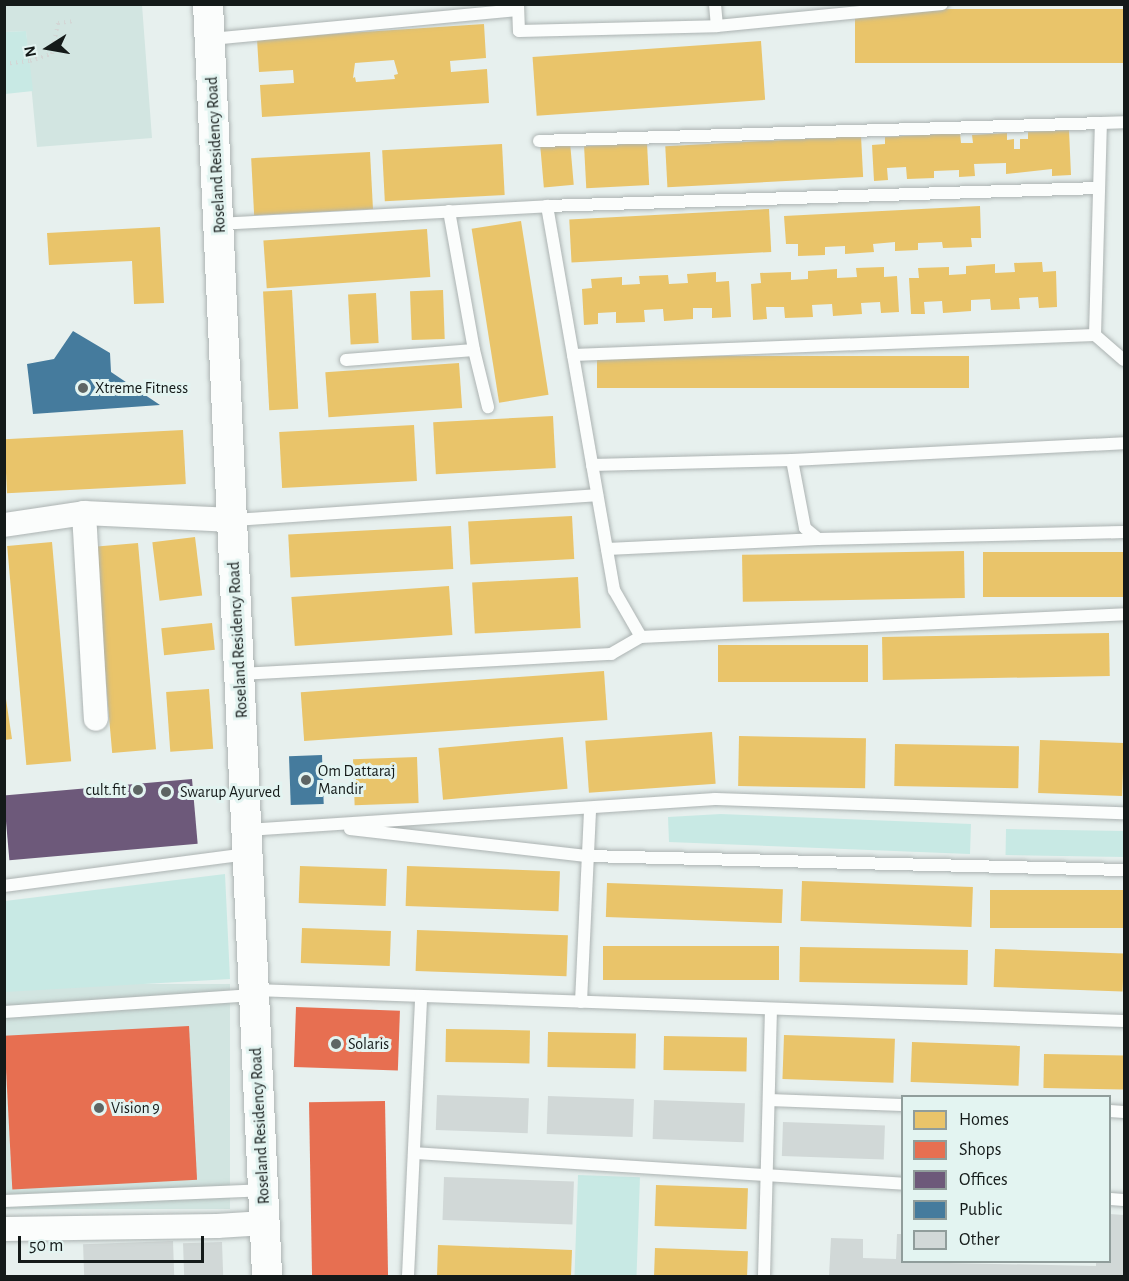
<!DOCTYPE html>
<style>
body{margin:0}
#map{position:relative;width:1129px;height:1281px;overflow:hidden;background:#e7f0ee;font-family:"Alegreya Sans",sans-serif}
div>[style]{position:absolute}
[style*='--x']{left:calc(var(--x)*1px);top:calc(var(--y)*1px);width:calc(var(--w)*1px);rotate:calc(var(--a)*1deg)}
.built>*{inset:0;background:#d2e5e1;transform-origin:0 0}
.green>*{inset:0;background:#c8e9e4;transform-origin:0 0}
.homes>*{inset:0;background:#e9c46a;transform-origin:0 0}
.shops>*{inset:0;background:#e76f51;transform-origin:0 0}
.offices>*{inset:0;background:#6d597a;transform-origin:0 0}
.public>*{inset:0;background:#457b9d;transform-origin:0 0}
.building>*{inset:0;background:#d1d8d7;transform-origin:0 0}
.path>*{height:4px;margin-top:-2px;transform-origin:0;background:repeating-linear-gradient(90deg,#d3d6d5 0 1.5px,transparent 0 6px)}
.roads{filter:drop-shadow(0 0 2px #acb3b2) drop-shadow(0 0 2px #acb3b2)}
.service>*{height:12px;margin:-6px;padding:0 6px;transform-origin:6px;border-radius:6px;background:#fbfdfc}
.minor>*{height:24px;margin:-12px;padding:0 12px;transform-origin:12px;border-radius:12px;background:#fbfdfc}
.tertiary>*{height:30px;margin:-15px;padding:0 15px;transform-origin:15px;border-radius:15px;background:#fbfdfc}
.dots>*{width:16px;height:16px;translate:-50% -50%;box-sizing:border-box;border:3px solid #e3f4f1;border-radius:50%}
span{translate:-50% -50%;white-space:nowrap;text-align:center;line-height:1.15;-webkit-text-stroke:6px #e3f4f1;paint-order:stroke}
.street-label{font-size:16px;color:#141a19}
.poi-label{font-size:16px;color:#141a19}
.left{translate:0 -50%;text-align:left}
.right{translate:-100% -50%;text-align:right}
.frame{position:absolute;inset:0;border:6px solid #141a19;pointer-events:none}
.legend{position:absolute;left:901px;top:1095px;width:210px;height:168px;box-sizing:border-box;background:#e3f4f1;border:2px solid #909d9b;margin:0;padding:8px 10px;list-style:none;font-size:18px;color:#141a19}
.legend li{display:flex;align-items:center;gap:12px;height:30px}
.legend b{width:30px;border:2px solid #909d9b}
.north{position:absolute;left:18px;top:18px;width:60px;height:60px;-webkit-text-stroke:4px #e3f4f1;paint-order:stroke;rotate:259deg;font-size:16px;font-weight:700;line-height:24px;text-align:center;color:#141a19}
.north::after{content:'';display:block;margin:auto;width:21px;height:27px;background:#141a19;clip-path:polygon(50% 0,100% 100%,50% 72%,0 100%)}
.scale{position:absolute;left:18px;top:1236px;width:186px;height:27px;box-sizing:border-box;border:3px solid #141a19;border-top:0;padding-left:8px;font-size:18px;line-height:21px;white-space:nowrap;color:#141a19;-webkit-text-stroke:4px #e3f4f1;paint-order:stroke}
</style>
<div id="map">
<div class="built">
<i style="clip-path:polygon(5px 5px,142px 5px,152px 138px,37px 147px,26px 31px,5px 32px)"></i>
<i style="left:230px;top:984px;width:225px;height:225px;rotate:90deg"></i>
</div>
<div class="green">
<i style="clip-path:polygon(26px 31px,33px 91px,5px 94px,5px 32px)"></i>
<i style="clip-path:polygon(721px 814px,971px 824px,970px 854px,669px 842px,668px 817px)"></i>
<i style="left:1006px;top:829px;width:118px;height:26px;rotate:1deg"></i>
<i style="clip-path:polygon(225px 874px,230px 979px,5px 992px,5px 901px)"></i>
<i style="left:578px;top:1175px;width:62px;height:101px;rotate:2deg"></i>
</div>
<div class="homes">
<i style="left:1124px;top:9px;width:54px;height:269px;rotate:90deg"></i>
<i style="clip-path:polygon(evenodd,484px 24px,486px 58px,450px 61px,451px 72px,487px 69px,489px 103px,262px 117px,260px 85px,294px 83px,293px 70px,259px 72px,257px 39px,484px 24px,394px 60px,398px 74px,394px 75px,395px 79px,356px 82px,355px 77px,353px 78px,355px 63px,394px 60px)"></i>
<i style="left:761px;top:41px;width:59px;height:229px;rotate:86deg"></i>
<i style="clip-path:polygon(1069px 130px,1071px 175px,1052px 176px,1052px 169px,1006px 174px,1006px 163px,974px 164px,975px 176px,959px 177px,959px 170px,934px 171px,934px 178px,907px 179px,906px 167px,887px 168px,888px 180px,874px 181px,872px 145px,885px 144px,885px 137px,960px 133px,961px 143px,973px 143px,972px 135px,1007px 133px,1007px 140px,1014px 139px,1014px 149px,1020px 149px,1020px 139px,1028px 139px,1028px 132px)"></i>
<i style="left:861px;top:136px;width:41px;height:196px;rotate:87deg"></i>
<i style="left:570px;top:142px;width:43px;height:30px;rotate:85deg"></i>
<i style="left:647px;top:143px;width:42px;height:63px;rotate:87deg"></i>
<i style="left:502px;top:144px;width:51px;height:120px;rotate:87deg"></i>
<i style="left:370px;top:152px;width:57px;height:119px;rotate:87deg"></i>
<i style="clip-path:polygon(980px 206px,981px 238px,971px 238px,972px 247px,943px 248px,942px 242px,918px 243px,918px 250px,895px 251px,895px 242px,873px 244px,874px 252px,845px 254px,845px 246px,825px 247px,825px 255px,798px 256px,798px 244px,786px 244px,784px 216px)"></i>
<i style="left:769px;top:209px;width:43px;height:200px;rotate:87deg"></i>
<i style="left:521px;top:221px;width:176px;height:50px;rotate:81deg"></i>
<i style="clip-path:polygon(160px 227px,164px 303px,134px 304px,132px 261px,49px 265px,47px 233px)"></i>
<i style="left:427px;top:229px;width:48px;height:164px;rotate:86deg"></i>
<i style="clip-path:polygon(1042px 262px,1043px 272px,1056px 271px,1057px 307px,1039px 308px,1038px 297px,1019px 298px,1020px 309px,991px 310px,990px 299px,971px 300px,971px 311px,943px 313px,942px 301px,924px 302px,925px 314px,911px 314px,909px 278px,919px 278px,918px 268px,949px 267px,949px 275px,966px 274px,966px 266px,995px 264px,995px 273px,1015px 272px,1014px 263px)"></i>
<i style="clip-path:polygon(884px 267px,884px 277px,897px 276px,899px 312px,881px 313px,880px 302px,861px 303px,862px 314px,833px 316px,832px 304px,812px 305px,813px 317px,785px 318px,784px 307px,766px 307px,767px 319px,753px 320px,751px 284px,761px 283px,760px 273px,791px 272px,791px 280px,808px 279px,808px 271px,837px 269px,837px 278px,857px 277px,856px 268px)"></i>
<i style="clip-path:polygon(716px 272px,716px 282px,729px 281px,731px 317px,712px 318px,712px 308px,693px 308px,693px 319px,664px 321px,663px 309px,644px 310px,645px 322px,616px 323px,616px 312px,598px 313px,598px 324px,584px 325px,582px 289px,592px 288px,591px 279px,622px 277px,622px 285px,640px 284px,639px 276px,668px 275px,669px 284px,688px 283px,687px 274px)"></i>
<i style="left:292px;top:290px;width:119px;height:29px;rotate:87deg"></i>
<i style="left:443px;top:290px;width:49px;height:33px;rotate:88deg"></i>
<i style="left:376px;top:293px;width:50px;height:28px;rotate:87deg"></i>
<i style="left:969px;top:356px;width:32px;height:372px;rotate:90deg"></i>
<i style="left:459px;top:363px;width:45px;height:134px;rotate:86deg"></i>
<i style="left:553px;top:416px;width:52px;height:120px;rotate:87deg"></i>
<i style="left:414px;top:425px;width:56px;height:135px;rotate:87deg"></i>
<i style="left:183px;top:430px;width:54px;height:179px;rotate:87deg"></i>
<i style="left:572px;top:516px;width:43px;height:104px;rotate:87deg"></i>
<i style="left:451px;top:526px;width:43px;height:163px;rotate:87deg"></i>
<i style="left:195px;top:537px;width:59px;height:43px;rotate:83deg"></i>
<i style="left:52px;top:542px;width:220px;height:45px;rotate:85deg"></i>
<i style="left:138px;top:543px;width:207px;height:44px;rotate:85deg"></i>
<i style="left:964px;top:551px;width:47px;height:222px;rotate:89deg"></i>
<i style="left:1124px;top:552px;width:45px;height:141px;rotate:90deg"></i>
<i style="left:578px;top:577px;width:51px;height:106px;rotate:87deg"></i>
<i style="left:449px;top:586px;width:49px;height:158px;rotate:86deg"></i>
<i style="left:212px;top:623px;width:27px;height:51px;rotate:84deg"></i>
<i style="left:1109px;top:633px;width:43px;height:227px;rotate:89deg"></i>
<i style="left:868px;top:645px;width:37px;height:150px;rotate:90deg"></i>
<i style="left:604px;top:671px;width:49px;height:304px;rotate:86deg"></i>
<i style="clip-path:polygon(4px 686px,12px 739px,4px 740px)"></i>
<i style="left:209px;top:689px;width:60px;height:43px;rotate:86deg"></i>
<i style="left:712px;top:732px;width:52px;height:127px;rotate:86deg"></i>
<i style="left:739px;top:736px;width:127px;height:50px;rotate:1deg"></i>
<i style="left:563px;top:737px;width:52px;height:125px;rotate:85deg"></i>
<i style="left:1040px;top:740px;width:84px;height:53px;rotate:2deg"></i>
<i style="left:895px;top:744px;width:124px;height:42px;rotate:1deg"></i>
<i style="left:417px;top:757px;width:46px;height:64px;rotate:88deg"></i>
<i style="left:300px;top:866px;width:87px;height:37px;rotate:2deg"></i>
<i style="left:407px;top:866px;width:153px;height:40px;rotate:2deg"></i>
<i style="left:802px;top:881px;width:171px;height:40px;rotate:2deg"></i>
<i style="left:607px;top:883px;width:176px;height:34px;rotate:2deg"></i>
<i style="left:990px;top:890px;width:134px;height:38px"></i>
<i style="left:302px;top:928px;width:89px;height:35px;rotate:2deg"></i>
<i style="left:417px;top:930px;width:151px;height:41px;rotate:2deg"></i>
<i style="left:603px;top:946px;width:176px;height:34px"></i>
<i style="left:800px;top:947px;width:168px;height:35px;rotate:1deg"></i>
<i style="left:995px;top:949px;width:129px;height:38px;rotate:2deg"></i>
<i style="left:446px;top:1029px;width:84px;height:33px;rotate:1deg"></i>
<i style="left:548px;top:1032px;width:88px;height:35px;rotate:1deg"></i>
<i style="left:784px;top:1035px;width:111px;height:44px;rotate:2deg"></i>
<i style="left:664px;top:1036px;width:83px;height:34px;rotate:1deg"></i>
<i style="left:912px;top:1042px;width:108px;height:40px;rotate:2deg"></i>
<i style="left:1044px;top:1054px;width:80px;height:34px;rotate:1deg"></i>
<i style="left:656px;top:1185px;width:92px;height:41px;rotate:2deg"></i>
<i style="clip-path:polygon(438px 1245px,572px 1250px,571px 1276px,437px 1276px)"></i>
<i style="left:655px;top:1248px;width:93px;height:28px;rotate:2deg"></i>
</div>
<div class="shops">
<i style="left:296px;top:1007px;width:104px;height:60px;rotate:2deg"></i>
<i style="left:189px;top:1026px;width:154px;height:185px;rotate:87deg"></i>
<i style="left:385px;top:1101px;width:175px;height:76px;rotate:89deg"></i>
</div>
<div class="offices">
<i style="left:192px;top:779px;width:65px;height:189px;rotate:85deg"></i>
</div>
<div class="public">
<i style="clip-path:polygon(73px 331px,110px 353px,111px 372px,160px 405px,33px 414px,27px 364px,54px 359px)"></i>
<i style="left:322px;top:755px;width:49px;height:33px;rotate:88deg"></i>
</div>
<div class="building">
<i style="left:437px;top:1095px;width:92px;height:35px;rotate:2deg"></i>
<i style="left:548px;top:1096px;width:86px;height:38px;rotate:2deg"></i>
<i style="left:654px;top:1100px;width:91px;height:39px;rotate:2deg"></i>
<i style="left:783px;top:1122px;width:102px;height:34px;rotate:2deg"></i>
<i style="left:444px;top:1177px;width:130px;height:43px;rotate:2deg"></i>
<i style="clip-path:polygon(1110px 1214px,1124px 1215px,1124px 1276px,829px 1276px,831px 1238px,863px 1239px,863px 1258px,896px 1259px,897px 1234px,902px 1234px,902px 1262px,1096px 1266px,1096px 1262px,1110px 1262px)"></i>
<i style="left:173px;top:1241px;width:35px;height:90px;rotate:88deg"></i>
<i style="left:222px;top:1242px;width:34px;height:39px;rotate:88deg"></i>
</div>
<div class="path">
<i style="--x:4;--y:64;--w:26;--a:-7"></i>
<i style="--x:30;--y:61;--w:23;--a:-18"></i>
<i style="--x:52;--y:54;--w:32;--a:-79"></i>
<i style="--x:58;--y:23;--w:17;--a:-7"></i>
</div>
<div class="roads">
<div class="service">
<i style="--x:518;--y:4;--w:27;--a:88"></i>
<i style="--x:519;--y:31;--w:198;--a:-1.4"></i>
<i style="--x:717;--y:26;--w:226;--a:-5.6"></i>
<i style="--x:715;--y:4;--w:22;--a:85"></i>
<i style="--x:211;--y:39;--w:308;--a:-5.4"></i>
<i style="--x:539;--y:141;--w:562;--a:-1.83"></i>
<i style="--x:547;--y:206;--w:390;--a:80.1"></i>
<i style="--x:614;--y:590;--w:54;--a:60.1"></i>
<i style="--x:449;--y:211;--w:141;--a:79.8"></i>
<i style="--x:474;--y:350;--w:59;--a:76.2"></i>
<i style="--x:219;--y:224;--w:328;--a:-3.1"></i>
<i style="--x:547;--y:206;--w:552;--a:-1.87"></i>
<i style="--x:1095;--y:335;--w:212;--a:-88.4"></i>
<i style="--x:1101;--y:123;--w:23;--a:-2"></i>
<i style="--x:573;--y:355;--w:522;--a:-2.19"></i>
<i style="--x:1095;--y:335;--w:38;--a:41"></i>
<i style="--x:346;--y:360;--w:128;--a:-4.5"></i>
<i style="--x:792;--y:460;--w:69;--a:79.2"></i>
<i style="--x:805;--y:528;--w:17;--a:40"></i>
<i style="--x:592;--y:465;--w:200;--a:-1.4"></i>
<i style="--x:792;--y:460;--w:332;--a:-2.9"></i>
<i style="--x:233;--y:520;--w:365;--a:-3.9"></i>
<i style="--x:607;--y:549;--w:211;--a:-2.7"></i>
<i style="--x:818;--y:539;--w:306;--a:-1.3"></i>
<i style="--x:240;--y:674;--w:372;--a:-3.1"></i>
<i style="--x:611;--y:654;--w:34;--a:-30"></i>
<i style="--x:641;--y:637;--w:484;--a:-2.7"></i>
<i style="--x:350;--y:829;--w:240;--a:6.5"></i>
<i style="--x:588;--y:856;--w:536;--a:1.5"></i>
<i style="--x:247;--y:830;--w:469;--a:-3.8"></i>
<i style="--x:715;--y:799;--w:409;--a:2"></i>
<i style="--x:4;--y:886;--w:245;--a:-7.5"></i>
<i style="--x:254;--y:990;--w:871;--a:2.04"></i>
<i style="--x:581;--y:1002;--w:194;--a:-87.3"></i>
<i style="--x:4;--y:1012;--w:250;--a:-3.9"></i>
<i style="--x:769;--y:1100;--w:133;--a:2.2"></i>
<i style="--x:1110;--y:1111;--w:14;--a:4"></i>
<i style="--x:414;--y:1153;--w:489;--a:3.6"></i>
<i style="--x:1110;--y:1199;--w:14;--a:4"></i>
<i style="--x:4;--y:1201;--w:258;--a:-2.4"></i>
<i style="--x:408;--y:1276;--w:280;--a:-87.3"></i>
<i style="--x:764;--y:1276;--w:267;--a:-88.5"></i>
</div>
<div class="minor">
<i style="--x:84;--y:513;--w:206;--a:86.7"></i>
<i style="--x:4;--y:525;--w:81;--a:-8.5"></i>
<i style="--x:84;--y:513;--w:149;--a:2.7"></i>
<i style="--x:4;--y:1229;--w:213;--a:-0.8"></i>
<i style="--x:217;--y:1226;--w:48;--a:-3.6"></i>
</div>
<div class="tertiary">
<i style="--x:208;--y:4;--w:1273;--a:87.34"></i>
</div>
</div>
<div class="dots">
<i style="left:83px;top:388px;background:#5e6564"></i>
<i style="left:306px;top:780px;background:#5e6564"></i>
<i style="left:138px;top:790px;background:#5e6564"></i>
<i style="left:166px;top:792px;background:#5e6564"></i>
<i style="left:336px;top:1044px;background:#5e6564"></i>
<i style="left:99px;top:1108px;background:#5e6564"></i>
</div>
<div class="street-label">
<span style="left:216px;top:155px;rotate:-93deg">Roseland Residency Road</span>
<span style="left:238px;top:640px;rotate:-93deg">Roseland Residency Road</span>
<span style="left:260px;top:1126px;rotate:-93deg">Roseland Residency Road</span>
</div>
<div class="poi-label">
<span class="left" style="left:95px;top:388px">Xtreme Fitness</span>
<span class="left" style="left:318px;top:780px">Om Dattaraj<br>Mandir</span>
<span class="right" style="left:126px;top:790px">cult.fit</span>
<span class="left" style="left:180px;top:792px">Swarup Ayurved</span>
<span class="left" style="left:348px;top:1044px">Solaris</span>
<span class="left" style="left:111px;top:1108px">Vision 9</span>
</div>
<div class="frame"></div>
<ul class="legend">
<li><b style="height:16px;background:#e9c46a"></b>Homes</li>
<li><b style="height:16px;background:#e76f51"></b>Shops</li>
<li><b style="height:16px;background:#6d597a"></b>Offices</li>
<li><b style="height:16px;background:#457b9d"></b>Public</li>
<li><b style="height:16px;background:#d1d8d7"></b>Other</li>
</ul>
<div class="north">N</div>
<div class="scale">50 m</div>
</div>
